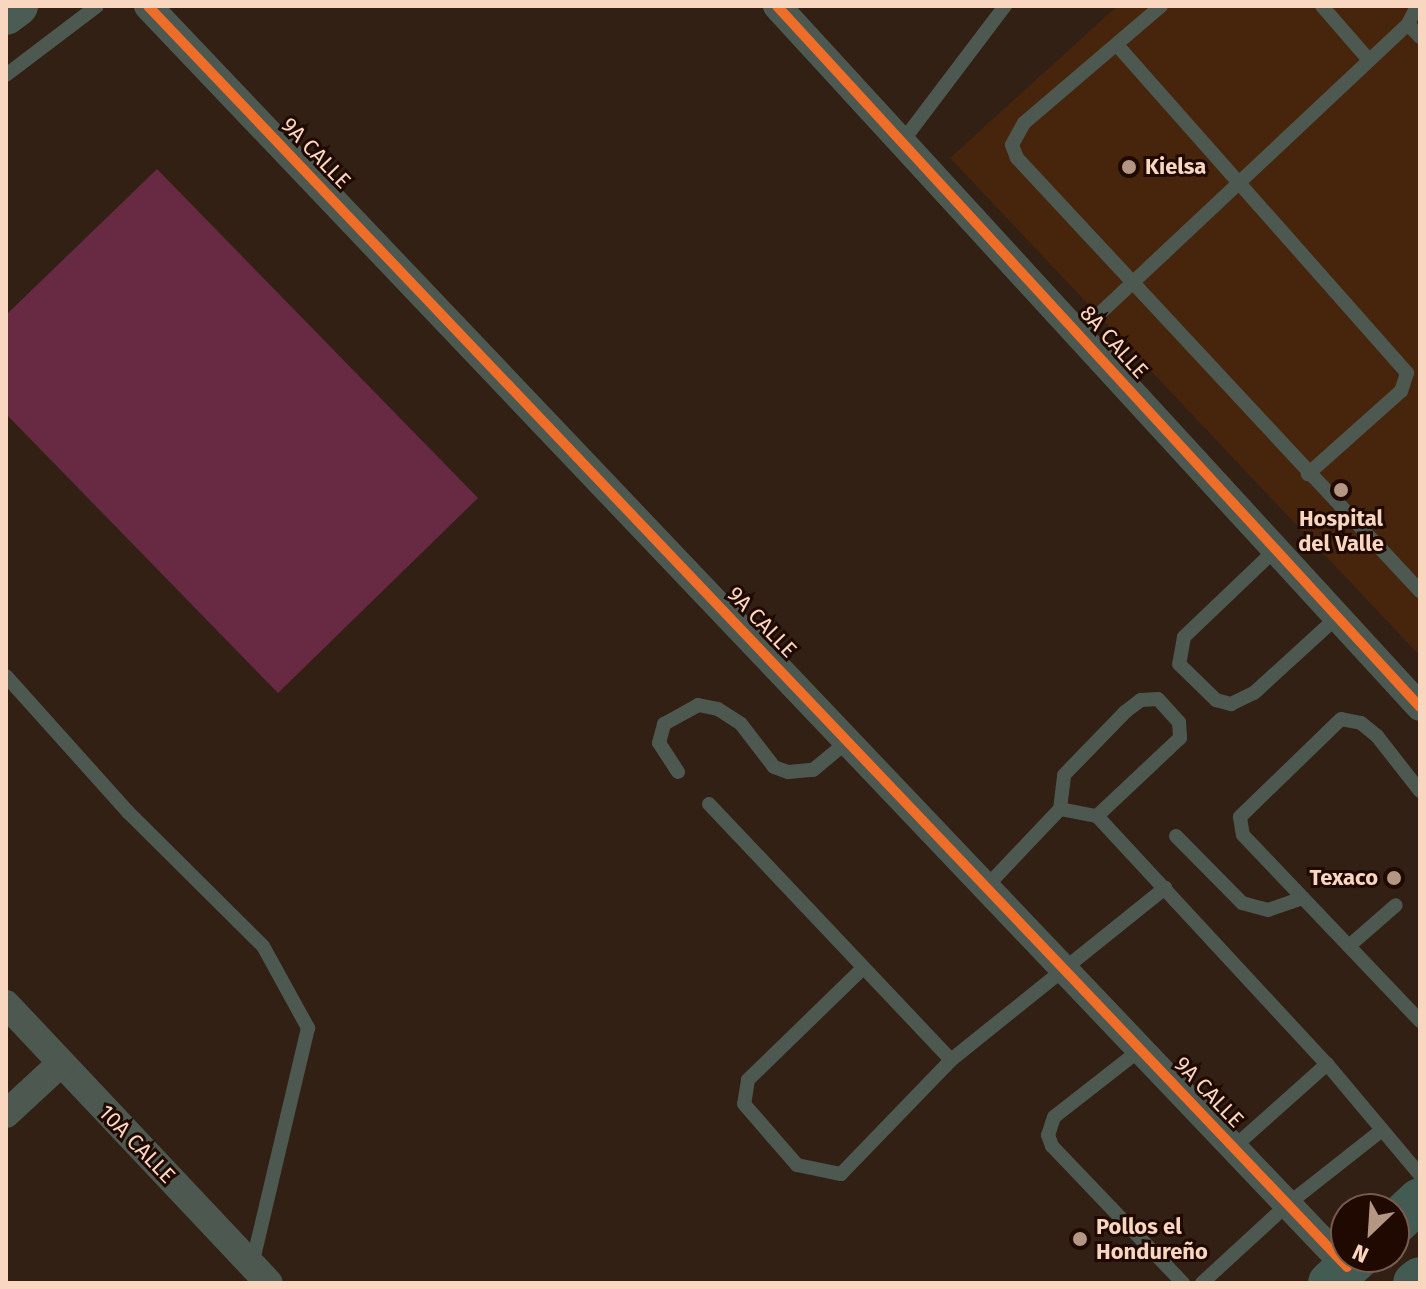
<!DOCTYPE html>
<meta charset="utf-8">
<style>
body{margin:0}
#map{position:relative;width:1426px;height:1289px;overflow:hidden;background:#312013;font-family:"Fira Sans",sans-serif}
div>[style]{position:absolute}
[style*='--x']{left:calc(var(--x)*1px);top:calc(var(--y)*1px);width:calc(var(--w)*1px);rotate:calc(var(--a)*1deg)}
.built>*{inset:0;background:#46250c}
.green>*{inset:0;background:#682a43}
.service>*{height:14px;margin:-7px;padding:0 7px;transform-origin:7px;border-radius:7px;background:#4d5850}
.minor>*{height:28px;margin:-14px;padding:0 14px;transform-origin:14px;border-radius:14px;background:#4d5850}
.secondary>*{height:40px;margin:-20px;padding:0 20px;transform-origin:20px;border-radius:20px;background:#4a5c53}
.trunk>*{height:44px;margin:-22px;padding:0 22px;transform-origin:22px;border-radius:22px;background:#435b52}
.cycleway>*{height:10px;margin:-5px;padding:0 5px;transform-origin:5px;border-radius:5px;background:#ee6e29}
.dots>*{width:22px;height:22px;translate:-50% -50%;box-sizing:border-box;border:4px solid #200900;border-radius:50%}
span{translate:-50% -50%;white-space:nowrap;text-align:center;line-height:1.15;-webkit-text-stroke:6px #200900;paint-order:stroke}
.street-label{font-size:22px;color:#f9d6bf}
.poi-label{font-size:22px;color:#f9d6bf;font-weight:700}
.left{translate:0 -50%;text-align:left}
.right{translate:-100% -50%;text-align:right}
.frame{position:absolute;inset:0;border:8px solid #f9d6bf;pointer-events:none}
.north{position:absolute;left:1330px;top:1193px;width:80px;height:80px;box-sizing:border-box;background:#200900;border:2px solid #775b4c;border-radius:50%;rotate:205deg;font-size:22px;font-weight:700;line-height:32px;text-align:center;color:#f9d6bf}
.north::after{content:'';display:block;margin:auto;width:28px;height:36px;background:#b39683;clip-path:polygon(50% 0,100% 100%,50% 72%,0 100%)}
</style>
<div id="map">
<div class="built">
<i style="clip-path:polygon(1117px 6px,1420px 6px,1420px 656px,950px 158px)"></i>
</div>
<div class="green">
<i style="clip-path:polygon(157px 169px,478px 498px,278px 693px,6px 414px,6px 315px)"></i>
</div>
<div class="service">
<i style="--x:1161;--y:6;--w:180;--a:139.5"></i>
<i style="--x:1024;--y:123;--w:25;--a:119"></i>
<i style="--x:1012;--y:145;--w:14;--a:69"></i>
<i style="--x:1017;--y:158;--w:592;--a:47.06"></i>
<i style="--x:1322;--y:6;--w:72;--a:49"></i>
<i style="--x:1408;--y:24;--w:18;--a:47"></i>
<i style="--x:1117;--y:45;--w:438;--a:48.5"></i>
<i style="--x:1407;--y:373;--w:19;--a:108"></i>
<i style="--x:1401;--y:391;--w:125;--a:138.3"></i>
<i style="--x:6;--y:75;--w:114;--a:-37.2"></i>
<i style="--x:902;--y:142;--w:171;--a:-52.9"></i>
<i style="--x:1079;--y:333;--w:451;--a:-43.2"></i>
<i style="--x:1408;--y:24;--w:20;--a:-63"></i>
<i style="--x:1275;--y:550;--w:126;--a:136.3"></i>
<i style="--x:1184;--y:637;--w:27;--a:100"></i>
<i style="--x:1179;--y:664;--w:52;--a:44.2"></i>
<i style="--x:1216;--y:700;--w:16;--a:15"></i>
<i style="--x:1231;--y:704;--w:25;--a:-26"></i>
<i style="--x:1254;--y:693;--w:111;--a:-42.4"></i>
<i style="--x:6;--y:676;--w:183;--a:48.1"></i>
<i style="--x:128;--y:812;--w:190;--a:44.8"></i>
<i style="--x:263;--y:946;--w:94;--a:61.2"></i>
<i style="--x:308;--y:1028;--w:244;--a:103.3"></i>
<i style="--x:678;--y:772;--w:35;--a:-123"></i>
<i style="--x:659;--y:743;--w:20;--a:-75"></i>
<i style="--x:664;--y:724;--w:39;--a:-29"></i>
<i style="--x:698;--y:705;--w:20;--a:11"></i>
<i style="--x:718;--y:709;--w:27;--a:33"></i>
<i style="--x:741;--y:724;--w:54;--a:52.5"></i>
<i style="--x:774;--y:767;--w:15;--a:20"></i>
<i style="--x:788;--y:772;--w:25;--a:-5"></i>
<i style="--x:813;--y:770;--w:45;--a:-39.6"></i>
<i style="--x:1420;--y:791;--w:70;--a:-128"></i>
<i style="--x:1377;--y:736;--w:21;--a:-141"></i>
<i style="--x:1361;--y:723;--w:20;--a:-169"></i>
<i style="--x:1341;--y:719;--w:141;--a:135.9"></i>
<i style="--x:1240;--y:817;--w:18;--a:81"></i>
<i style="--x:1243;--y:835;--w:257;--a:46.4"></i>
<i style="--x:709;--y:804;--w:352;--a:46.6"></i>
<i style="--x:1060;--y:809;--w:34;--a:-83"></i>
<i style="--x:1064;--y:775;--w:88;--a:-45.9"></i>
<i style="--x:1125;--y:712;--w:20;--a:-37"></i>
<i style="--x:1141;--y:700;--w:17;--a:-3"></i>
<i style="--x:1158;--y:699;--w:31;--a:48"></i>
<i style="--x:1179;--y:722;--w:16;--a:86"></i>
<i style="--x:1180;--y:738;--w:114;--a:136.8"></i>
<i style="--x:1176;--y:836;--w:94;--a:45.4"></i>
<i style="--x:1242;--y:903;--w:27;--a:15"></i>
<i style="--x:1268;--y:910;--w:37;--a:-19"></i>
<i style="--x:986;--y:887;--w:108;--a:-46.5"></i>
<i style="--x:1060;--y:809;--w:38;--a:11"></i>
<i style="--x:1097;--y:816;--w:338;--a:47.2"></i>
<i style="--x:1327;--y:1064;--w:145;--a:50"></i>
<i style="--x:1349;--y:946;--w:62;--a:-41.1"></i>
<i style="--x:862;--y:969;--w:159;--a:135.8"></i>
<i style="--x:748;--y:1080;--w:24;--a:99"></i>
<i style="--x:744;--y:1104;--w:81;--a:49"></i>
<i style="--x:797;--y:1165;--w:45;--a:11.6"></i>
<i style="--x:841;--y:1174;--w:158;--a:-46"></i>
<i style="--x:951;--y:1060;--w:275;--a:-38.8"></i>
<i style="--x:1141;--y:1049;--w:110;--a:142"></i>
<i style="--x:1054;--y:1117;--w:19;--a:108"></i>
<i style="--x:1048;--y:1135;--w:12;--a:70"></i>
<i style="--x:1052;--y:1146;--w:190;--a:46.3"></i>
<i style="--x:1234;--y:1147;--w:125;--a:-41.7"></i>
<i style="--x:1202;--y:1283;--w:117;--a:-42.6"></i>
<i style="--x:1288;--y:1204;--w:120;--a:-38.2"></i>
</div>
<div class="minor">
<i style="--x:148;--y:6;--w:1740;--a:46.44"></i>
<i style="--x:777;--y:6;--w:951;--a:47.47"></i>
<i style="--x:6;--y:1004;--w:383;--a:46.7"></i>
<i style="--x:6;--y:1114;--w:74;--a:-42.8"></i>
</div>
<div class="secondary">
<i style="--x:6;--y:15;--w:15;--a:-37"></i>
</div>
<div class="trunk">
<i style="--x:1394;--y:1224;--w:35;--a:-43"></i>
<i style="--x:1330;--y:1283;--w:38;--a:-43"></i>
<i style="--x:1415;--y:1283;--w:6;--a:-39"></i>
</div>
<div class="cycleway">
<i style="--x:148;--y:6;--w:1740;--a:46.44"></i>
<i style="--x:777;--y:6;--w:951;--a:47.47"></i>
</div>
<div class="dots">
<i style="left:1129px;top:167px;background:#b39683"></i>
<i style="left:1341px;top:490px;background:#b39683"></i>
<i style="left:1394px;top:878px;background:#b39683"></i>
<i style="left:1080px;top:1239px;background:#b39683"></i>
</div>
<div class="street-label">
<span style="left:316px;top:153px;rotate:46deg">9A CALLE</span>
<span style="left:1114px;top:342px;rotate:48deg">8A CALLE</span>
<span style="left:762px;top:622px;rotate:46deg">9A CALLE</span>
<span style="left:1209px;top:1092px;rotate:46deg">9A CALLE</span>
<span style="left:137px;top:1144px;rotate:46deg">10A CALLE</span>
</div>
<div class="poi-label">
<span class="left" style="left:1145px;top:167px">Kielsa</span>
<span style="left:1341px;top:531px">Hospital<br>del Valle</span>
<span class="right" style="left:1378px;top:878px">Texaco</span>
<span class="left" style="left:1096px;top:1239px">Pollos el<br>Hondureño</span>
</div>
<div class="frame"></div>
<div class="north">N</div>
</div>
